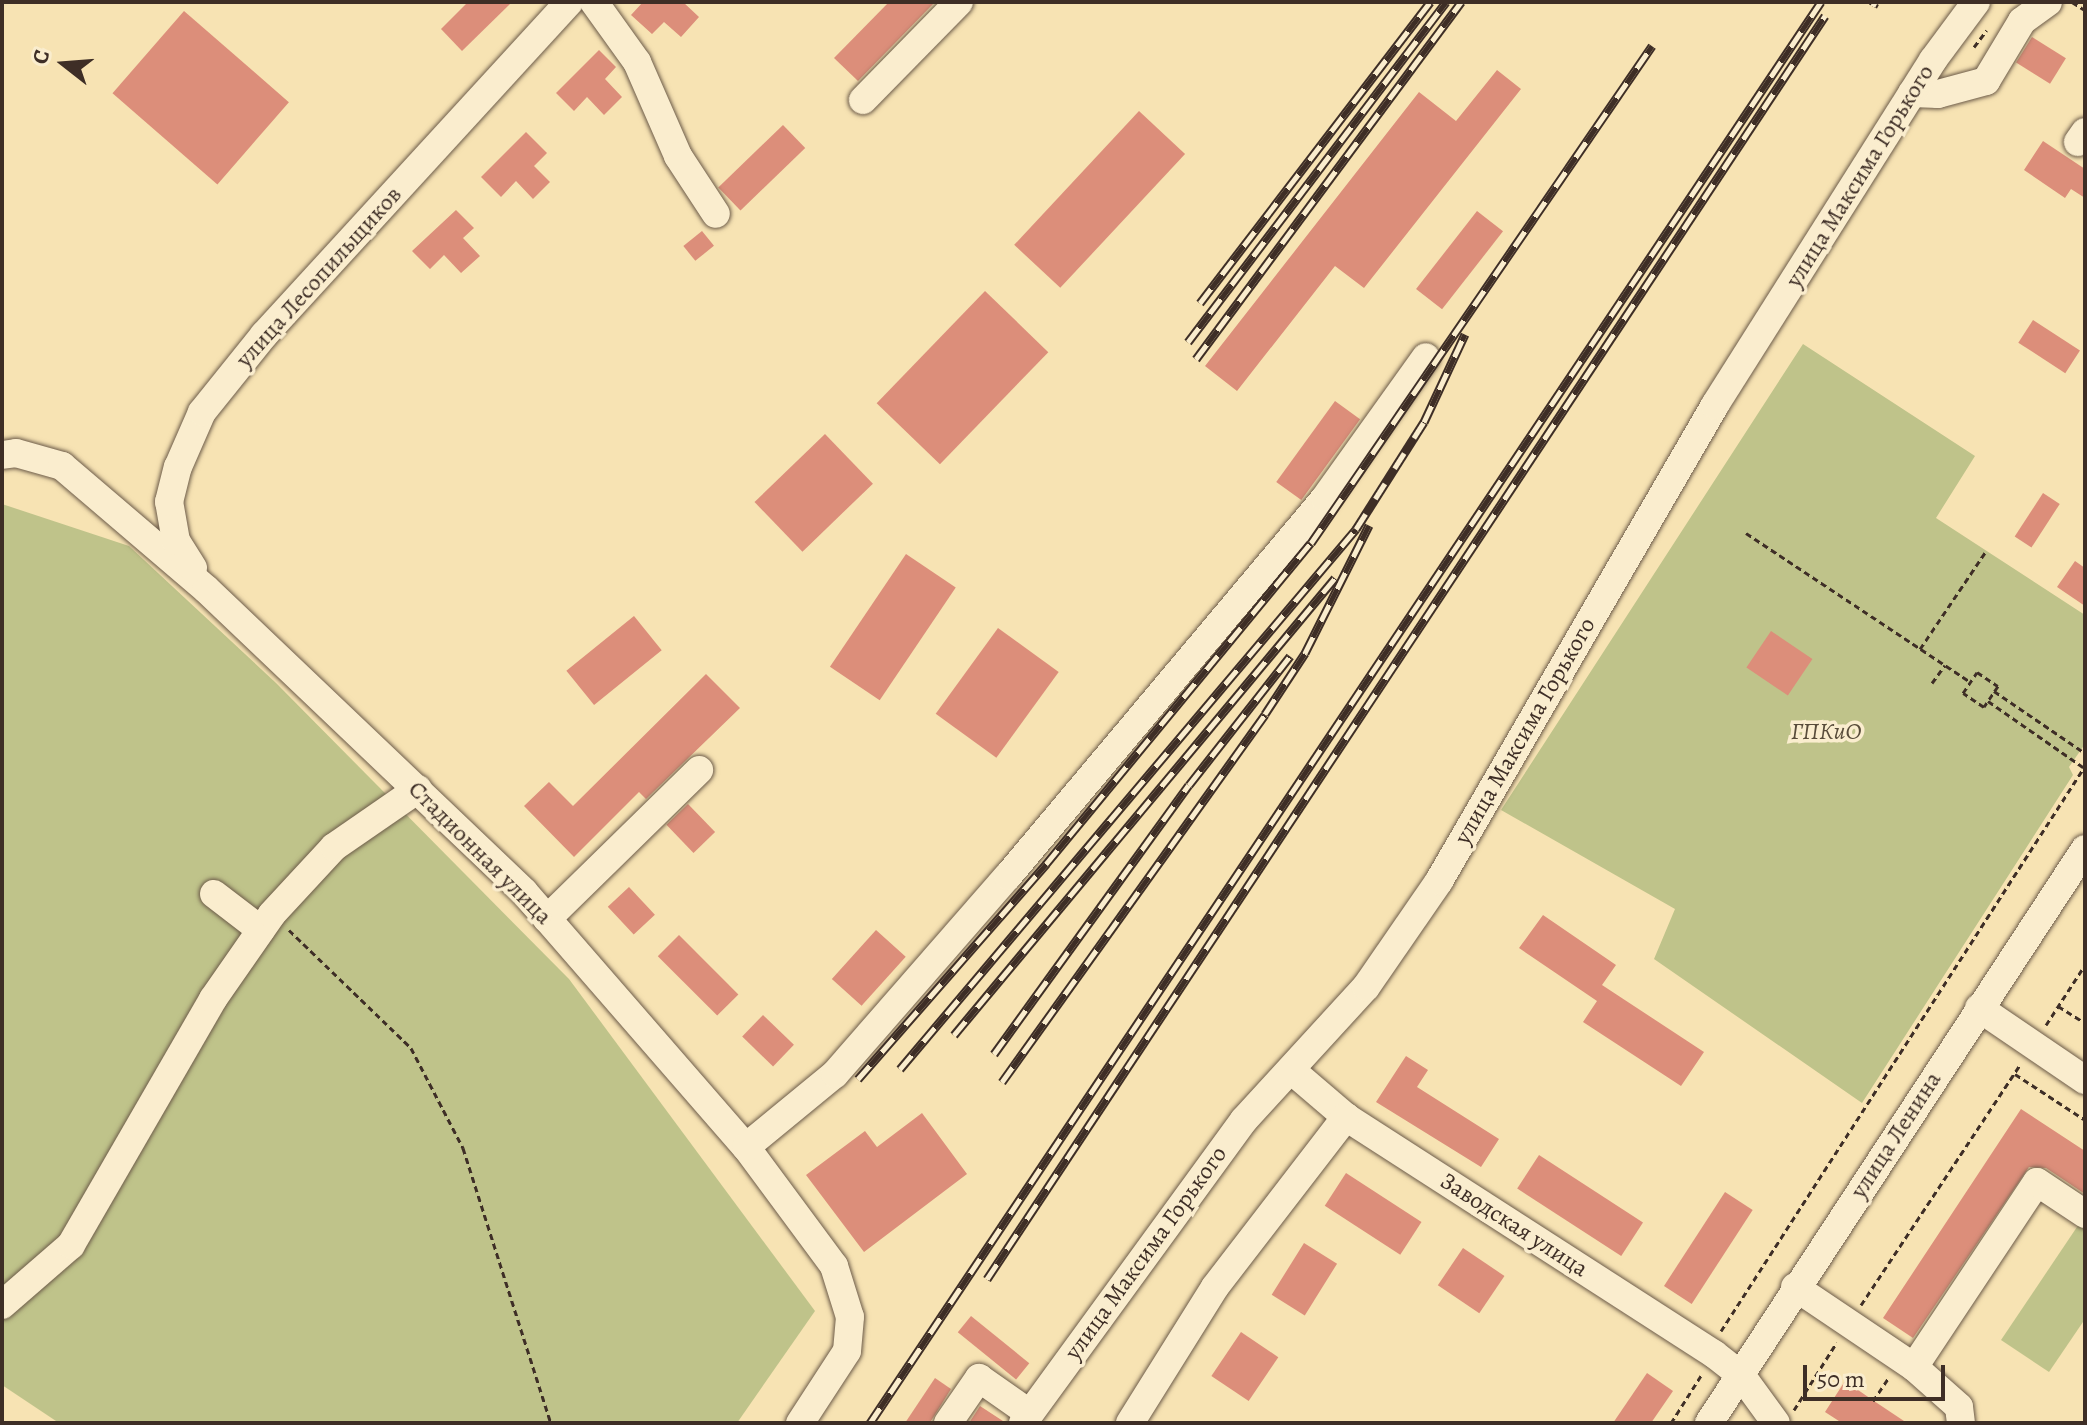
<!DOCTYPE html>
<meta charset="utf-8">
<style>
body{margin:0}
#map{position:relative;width:2087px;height:1425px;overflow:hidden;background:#f7e3b3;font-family:Alegreya,serif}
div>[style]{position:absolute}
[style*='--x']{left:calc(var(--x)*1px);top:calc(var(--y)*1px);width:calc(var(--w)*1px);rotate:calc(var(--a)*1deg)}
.green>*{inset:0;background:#bfc38a}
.building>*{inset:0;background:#dc8e7a;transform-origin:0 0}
.path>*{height:3px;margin-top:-1.5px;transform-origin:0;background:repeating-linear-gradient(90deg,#3e2e26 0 6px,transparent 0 10px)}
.roads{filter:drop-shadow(0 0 2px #6c5b49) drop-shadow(0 0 2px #6c5b49)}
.minor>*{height:28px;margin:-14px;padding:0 14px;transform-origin:14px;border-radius:14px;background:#faedce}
.rail>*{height:9px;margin-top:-4.5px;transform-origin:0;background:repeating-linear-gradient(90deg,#faedce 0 18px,#3e2e26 0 36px);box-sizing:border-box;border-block:2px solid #3e2e26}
span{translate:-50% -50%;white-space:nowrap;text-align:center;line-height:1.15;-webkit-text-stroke:7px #faedce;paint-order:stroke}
.street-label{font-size:24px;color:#3e2e26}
.park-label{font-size:24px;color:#584c3a;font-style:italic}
.frame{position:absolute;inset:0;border:4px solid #3e2e26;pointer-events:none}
.north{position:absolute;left:24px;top:24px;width:80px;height:80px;-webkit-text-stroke:6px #faedce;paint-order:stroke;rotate:287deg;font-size:22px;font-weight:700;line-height:32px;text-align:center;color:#3e2e26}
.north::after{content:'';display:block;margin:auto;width:28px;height:36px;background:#3e2e26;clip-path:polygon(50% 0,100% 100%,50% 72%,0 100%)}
.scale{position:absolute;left:1803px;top:1365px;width:142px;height:36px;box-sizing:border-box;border:4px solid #3e2e26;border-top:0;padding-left:10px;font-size:24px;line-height:28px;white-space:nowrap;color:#3e2e26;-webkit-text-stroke:6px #faedce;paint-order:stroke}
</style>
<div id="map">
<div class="green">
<i style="clip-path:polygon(1803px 344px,1975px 456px,1936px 518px,2085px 615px,2085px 744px,2069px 767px,2073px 775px,1862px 1103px,1654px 959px,1675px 909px,1501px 810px)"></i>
<i style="clip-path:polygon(2px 504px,129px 546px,276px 683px,569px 979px,815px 1311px,737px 1423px,59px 1423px,2px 1385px)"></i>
<i style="clip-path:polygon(2079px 1224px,2085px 1228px,2085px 1319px,2049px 1372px,2001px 1340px)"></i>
</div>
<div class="building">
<i style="clip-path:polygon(468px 2px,512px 2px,462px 51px,441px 29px)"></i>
<i style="clip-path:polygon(643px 2px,683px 2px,699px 17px,681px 37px,664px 22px,652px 34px,631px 15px)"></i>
<i style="clip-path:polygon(889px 2px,935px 2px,858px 81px,834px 58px)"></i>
<i style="left:184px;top:11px;width:139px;height:109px;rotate:41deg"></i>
<i style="left:2032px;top:37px;width:40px;height:30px;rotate:32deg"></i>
<i style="clip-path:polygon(599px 50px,616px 67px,605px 79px,622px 97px,604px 115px,587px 97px,574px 111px,556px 93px)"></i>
<i style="clip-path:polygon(1497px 70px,1521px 89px,1364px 288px,1335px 266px,1237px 391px,1205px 366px,1419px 92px,1456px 121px)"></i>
<i style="left:1139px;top:111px;width:63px;height:183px;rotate:43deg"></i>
<i style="left:783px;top:125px;width:32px;height:90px;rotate:46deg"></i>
<i style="clip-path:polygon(526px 132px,547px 153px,534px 166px,550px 182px,533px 199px,516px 181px,501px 197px,481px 177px)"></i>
<i style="clip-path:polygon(2043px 141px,2085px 169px,2085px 198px,2071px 189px,2065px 198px,2024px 170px)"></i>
<i style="clip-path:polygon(456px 210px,474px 228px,463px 238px,480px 256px,461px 273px,444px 255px,430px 269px,412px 251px)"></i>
<i style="left:1477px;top:211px;width:33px;height:99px;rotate:38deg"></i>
<i style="left:702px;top:231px;width:19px;height:24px;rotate:51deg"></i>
<i style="left:985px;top:291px;width:88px;height:156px;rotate:44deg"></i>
<i style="left:2033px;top:320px;width:56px;height:27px;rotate:33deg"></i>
<i style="left:1335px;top:401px;width:31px;height:100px;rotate:36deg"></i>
<i style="left:825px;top:434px;width:69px;height:98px;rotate:46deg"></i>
<i style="left:2043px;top:493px;width:20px;height:52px;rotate:33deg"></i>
<i style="left:906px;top:554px;width:60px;height:136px;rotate:34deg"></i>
<i style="clip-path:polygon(2075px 561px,2085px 568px,2085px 606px,2057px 587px)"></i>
<i style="left:634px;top:616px;width:44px;height:87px;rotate:51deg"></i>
<i style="left:998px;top:628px;width:75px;height:106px;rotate:36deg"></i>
<i style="left:1771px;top:631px;width:50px;height:44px;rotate:34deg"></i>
<i style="clip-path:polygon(706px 674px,740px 708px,646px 799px,639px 792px,574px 857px,524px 806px,549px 782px,573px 806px)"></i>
<i style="left:688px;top:804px;width:39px;height:30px;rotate:46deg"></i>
<i style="left:629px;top:887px;width:38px;height:29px;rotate:47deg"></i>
<i style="clip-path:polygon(1543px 915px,1616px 965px,1602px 985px,1704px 1052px,1681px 1086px,1583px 1022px,1597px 1001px,1519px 948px)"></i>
<i style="left:876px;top:930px;width:40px;height:66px;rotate:42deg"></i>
<i style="left:679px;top:935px;width:84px;height:30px;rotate:45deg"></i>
<i style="left:763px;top:1015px;width:43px;height:30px;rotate:44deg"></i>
<i style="clip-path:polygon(1406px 1056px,1428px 1070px,1417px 1087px,1499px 1139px,1481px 1167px,1376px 1102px)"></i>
<i style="clip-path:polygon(2021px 1109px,2085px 1151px,2085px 1194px,2046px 1168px,2029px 1167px,1913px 1338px,1883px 1318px)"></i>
<i style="clip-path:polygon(922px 1113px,967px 1174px,864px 1252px,806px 1175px,865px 1131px,877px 1147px)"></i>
<i style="left:1539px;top:1155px;width:124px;height:40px;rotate:33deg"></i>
<i style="left:1346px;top:1173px;width:90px;height:39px;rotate:33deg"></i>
<i style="left:1725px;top:1192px;width:33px;height:112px;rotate:33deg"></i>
<i style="left:1304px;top:1243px;width:39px;height:61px;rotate:32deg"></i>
<i style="left:1463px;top:1248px;width:50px;height:45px;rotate:34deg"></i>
<i style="left:971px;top:1316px;width:75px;height:21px;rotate:39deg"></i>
<i style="left:1241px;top:1332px;width:45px;height:53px;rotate:34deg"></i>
<i style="clip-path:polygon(1647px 1373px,1673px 1391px,1651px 1423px,1613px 1423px)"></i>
<i style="clip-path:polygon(935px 1378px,951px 1389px,931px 1421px,905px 1423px)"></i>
<i style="clip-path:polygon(1845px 1381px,1874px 1401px,1907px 1423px,1842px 1423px,1825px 1412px)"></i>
<i style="clip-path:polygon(980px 1406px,1006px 1423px,969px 1423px)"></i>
</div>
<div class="path">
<i style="--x:2072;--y:2;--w:15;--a:32"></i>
<i style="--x:1974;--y:47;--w:21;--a:-53"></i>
<i style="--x:1746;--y:533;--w:269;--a:33.6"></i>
<i style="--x:1920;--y:649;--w:118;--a:-56"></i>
<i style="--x:1977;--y:672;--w:25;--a:34"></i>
<i style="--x:1998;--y:686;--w:25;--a:124"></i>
<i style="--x:1984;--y:707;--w:25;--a:-146"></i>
<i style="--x:1963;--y:693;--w:25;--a:-56"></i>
<i style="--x:1932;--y:683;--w:22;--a:-54"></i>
<i style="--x:1994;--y:691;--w:110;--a:34.3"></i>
<i style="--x:1988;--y:701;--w:116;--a:34.8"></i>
<i style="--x:289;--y:930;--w:170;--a:44"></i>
<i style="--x:411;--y:1048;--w:113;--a:62.5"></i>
<i style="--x:463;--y:1148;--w:289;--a:72.3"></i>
<i style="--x:2058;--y:1006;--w:32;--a:32"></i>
<i style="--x:2046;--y:1025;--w:72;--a:-57"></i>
<i style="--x:2015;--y:1074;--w:84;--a:33.3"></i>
<i style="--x:1861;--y:1305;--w:288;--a:-56.5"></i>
<i style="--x:1721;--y:1331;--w:672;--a:-57.21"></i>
<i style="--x:1873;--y:1401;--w:29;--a:-56"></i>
<i style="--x:1794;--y:1410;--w:80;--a:-57.7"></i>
<i style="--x:1671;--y:1423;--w:58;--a:-57.7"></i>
</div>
<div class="roads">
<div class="minor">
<i style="--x:594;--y:2;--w:74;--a:54.4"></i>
<i style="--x:637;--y:62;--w:103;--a:66.4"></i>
<i style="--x:678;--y:156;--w:69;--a:56.8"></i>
<i style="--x:1912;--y:93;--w:26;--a:2"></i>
<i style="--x:1938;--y:94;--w:50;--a:-15.2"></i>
<i style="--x:1986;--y:81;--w:70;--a:-59"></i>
<i style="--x:2022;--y:21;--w:32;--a:-36"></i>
<i style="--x:863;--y:100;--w:137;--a:-45.6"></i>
<i style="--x:2078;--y:142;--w:12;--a:-55"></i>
<i style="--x:2;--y:455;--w:14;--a:-8"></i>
<i style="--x:16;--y:453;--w:48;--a:15.8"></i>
<i style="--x:62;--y:466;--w:189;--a:40.5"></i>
<i style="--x:206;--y:589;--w:439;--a:43.6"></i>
<i style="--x:524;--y:892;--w:338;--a:49"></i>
<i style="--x:746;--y:1147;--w:148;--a:53.5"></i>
<i style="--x:834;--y:1266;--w:53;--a:72.6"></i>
<i style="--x:850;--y:1317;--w:34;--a:95"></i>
<i style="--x:847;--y:1351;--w:86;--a:123.1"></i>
<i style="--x:193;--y:568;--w:32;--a:-122"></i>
<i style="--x:176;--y:541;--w:40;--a:-100"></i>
<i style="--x:169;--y:502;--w:36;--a:-76"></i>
<i style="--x:178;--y:467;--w:60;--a:-66.4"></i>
<i style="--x:202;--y:412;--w:99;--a:-51.2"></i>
<i style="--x:264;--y:335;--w:452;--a:-47.5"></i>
<i style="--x:214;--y:894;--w:59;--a:37.5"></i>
<i style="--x:547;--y:919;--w:213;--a:-44.4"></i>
<i style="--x:1979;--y:1008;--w:128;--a:34.2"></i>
<i style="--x:1291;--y:1070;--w:72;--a:40.5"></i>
<i style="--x:1346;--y:1117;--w:438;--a:32.8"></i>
<i style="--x:1714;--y:1354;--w:34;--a:38"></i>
<i style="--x:1741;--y:1375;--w:59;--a:53.9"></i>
<i style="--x:746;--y:1147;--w:115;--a:-39.4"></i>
<i style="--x:835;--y:1074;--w:263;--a:-48.9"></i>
<i style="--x:1008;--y:876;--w:493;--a:-50"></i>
<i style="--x:1325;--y:498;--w:173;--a:-54.4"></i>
<i style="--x:1795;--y:1287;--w:143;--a:33.9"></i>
<i style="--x:1914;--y:1367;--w:222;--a:-56.4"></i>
<i style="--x:2037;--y:1182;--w:58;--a:33.7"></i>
<i style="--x:2;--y:1305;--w:91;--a:-41"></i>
<i style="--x:71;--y:1245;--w:284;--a:-60"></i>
<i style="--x:213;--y:999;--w:103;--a:-55.2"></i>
<i style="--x:272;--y:914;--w:91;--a:-47.2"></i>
<i style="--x:334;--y:847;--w:102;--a:-34.6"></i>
<i style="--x:1914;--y:1367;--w:60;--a:41.6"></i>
<i style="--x:1959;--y:1407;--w:16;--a:83"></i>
<i style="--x:948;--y:1423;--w:55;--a:-55.4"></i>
<i style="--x:979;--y:1378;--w:61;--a:35"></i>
<i style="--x:1023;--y:1423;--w:375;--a:-53.9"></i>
<i style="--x:1244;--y:1120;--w:180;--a:-47.5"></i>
<i style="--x:1366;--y:987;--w:129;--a:-55.4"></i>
<i style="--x:1439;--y:881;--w:550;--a:-59.89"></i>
<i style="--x:1715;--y:405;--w:408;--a:-57.7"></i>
<i style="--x:1933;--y:60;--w:72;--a:-53.4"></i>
<i style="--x:1130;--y:1423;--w:160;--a:-58"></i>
<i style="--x:1215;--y:1287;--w:215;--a:-52.4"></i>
<i style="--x:1709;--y:1423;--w:686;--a:-56.77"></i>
</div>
</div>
<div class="rail">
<i style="--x:1873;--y:6;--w:4;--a:-63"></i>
<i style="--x:1200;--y:303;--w:379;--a:-52.6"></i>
<i style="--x:1188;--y:342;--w:427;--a:-52.8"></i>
<i style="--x:1196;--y:359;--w:445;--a:-53.4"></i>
<i style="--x:954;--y:1035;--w:595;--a:-50.18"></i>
<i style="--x:994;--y:1054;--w:332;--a:-54.1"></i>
<i style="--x:1189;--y:785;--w:164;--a:-51.9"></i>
<i style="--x:900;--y:1069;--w:707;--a:-49.82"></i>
<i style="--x:1356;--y:529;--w:127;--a:-57.6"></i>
<i style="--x:1424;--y:422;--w:97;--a:-65"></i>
<i style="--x:858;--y:1079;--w:286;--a:-48.8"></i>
<i style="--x:1046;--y:864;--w:416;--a:-50.5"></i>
<i style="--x:1311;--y:543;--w:603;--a:-55.55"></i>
<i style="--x:1002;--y:1082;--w:452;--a:-54.4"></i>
<i style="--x:1265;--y:714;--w:73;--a:-56.7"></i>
<i style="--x:1305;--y:653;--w:143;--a:-63.4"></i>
<i style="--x:987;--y:1279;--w:1516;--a:-56.44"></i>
<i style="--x:870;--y:1423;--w:1710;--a:-56.21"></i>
</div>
<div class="street-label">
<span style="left:1860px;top:176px;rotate:-58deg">улица Максима Горького</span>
<span style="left:319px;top:277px;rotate:-48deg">улица Лесопильщиков</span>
<span style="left:1525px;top:731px;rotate:-60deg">улица Максима Горького</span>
<span style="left:480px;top:853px;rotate:45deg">Стадионная улица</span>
<span style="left:1896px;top:1135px;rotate:-57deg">улица Ленина</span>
<span style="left:1514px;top:1225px;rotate:33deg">Заводская улица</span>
<span style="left:1146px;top:1253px;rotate:-54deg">улица Максима Горького</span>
</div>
<div class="park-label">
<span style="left:1826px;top:732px">ГПКиО</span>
</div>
<div class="frame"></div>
<div class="north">С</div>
<div class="scale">50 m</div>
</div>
